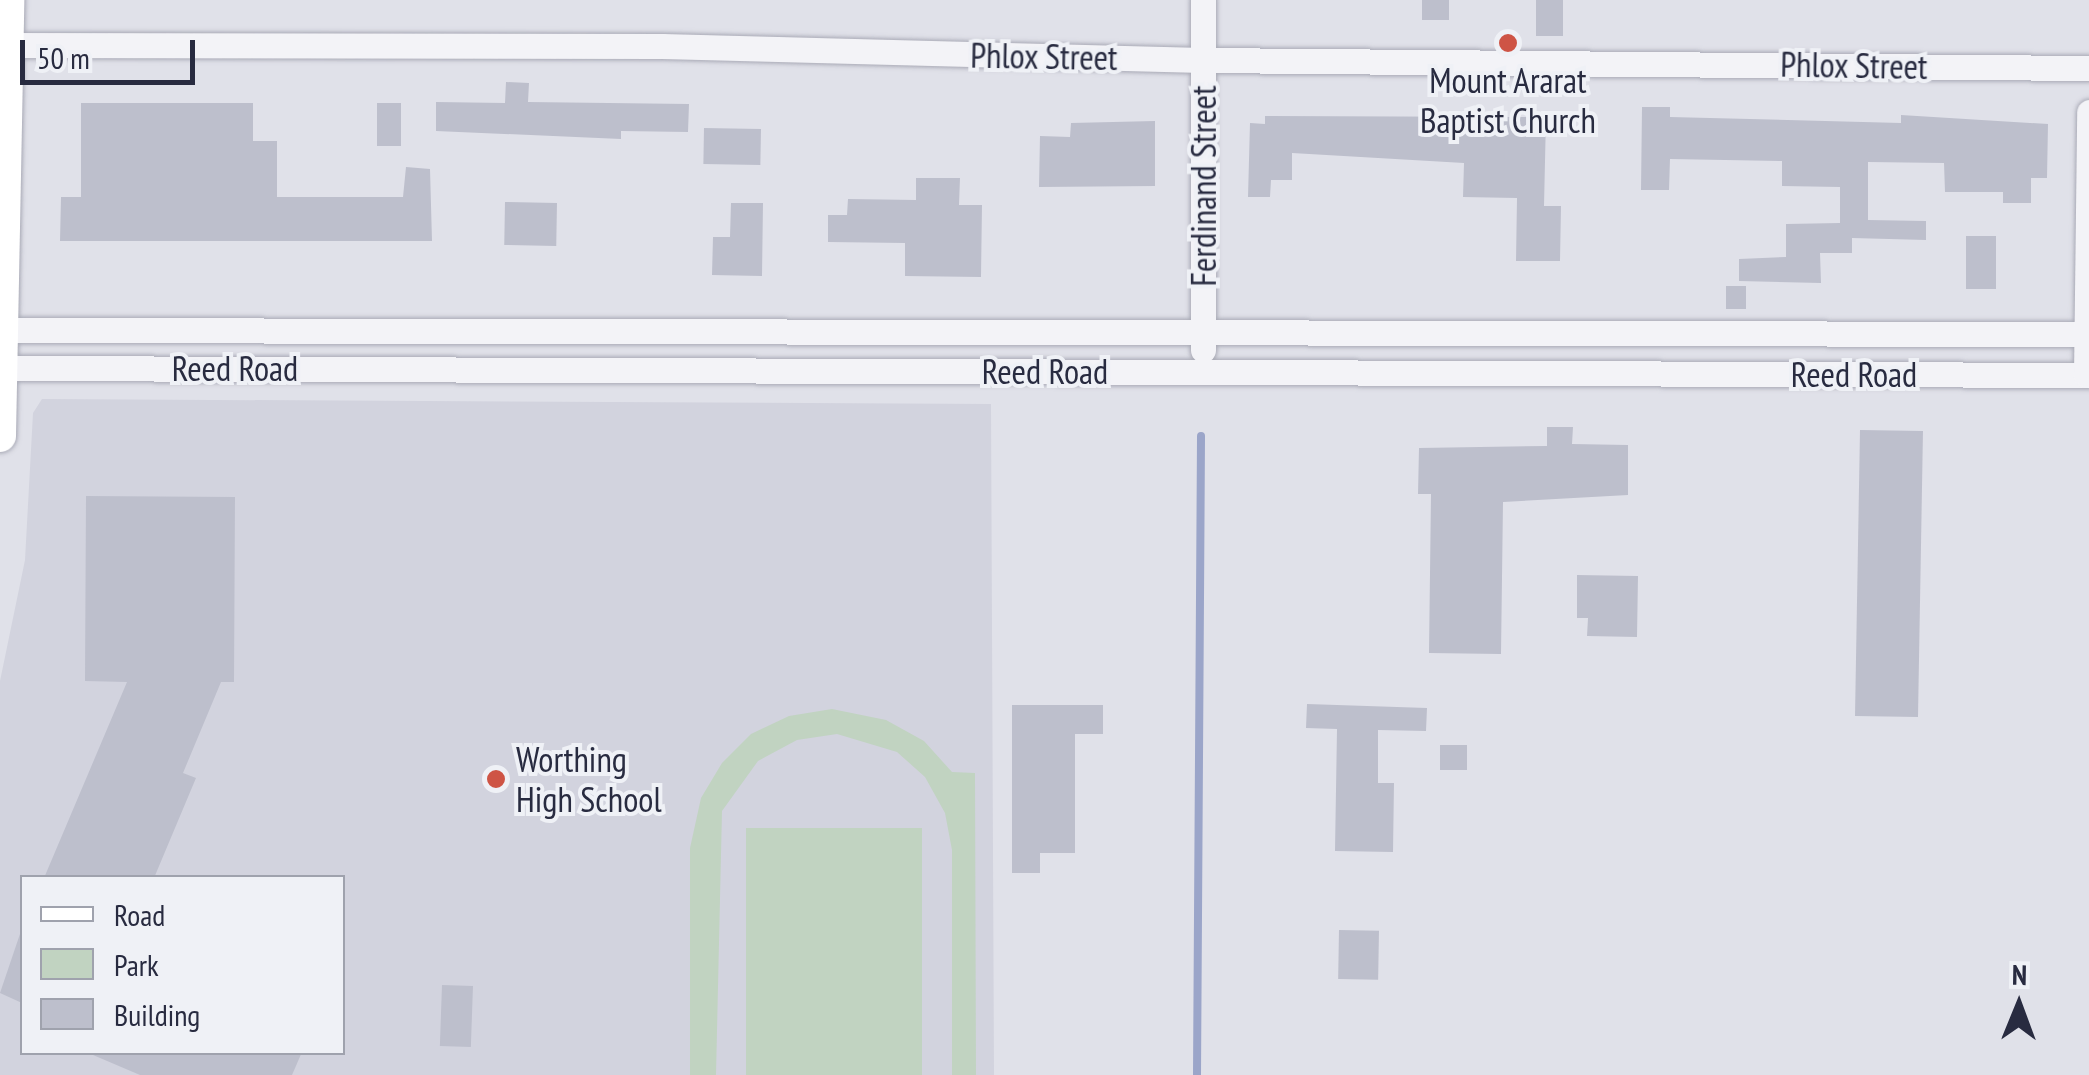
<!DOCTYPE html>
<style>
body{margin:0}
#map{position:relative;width:2089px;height:1075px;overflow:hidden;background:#e0e1e9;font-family:"PT Sans Narrow",sans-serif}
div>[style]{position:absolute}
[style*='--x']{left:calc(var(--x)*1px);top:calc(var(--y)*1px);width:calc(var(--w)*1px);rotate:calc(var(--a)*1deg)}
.built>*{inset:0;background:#d2d3de}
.green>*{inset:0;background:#c1d3c1;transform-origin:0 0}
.stream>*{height:8px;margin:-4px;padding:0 4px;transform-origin:4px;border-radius:4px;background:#9ba5c9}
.building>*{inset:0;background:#bdbfcc;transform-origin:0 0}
.roads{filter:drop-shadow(0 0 2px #a9aab6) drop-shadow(0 0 2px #a9aab6)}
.minor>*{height:25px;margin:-12.5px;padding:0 12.5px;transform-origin:12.5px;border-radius:12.5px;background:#f3f3f7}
.major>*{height:32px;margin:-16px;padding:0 16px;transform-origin:16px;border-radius:16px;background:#fff}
.dots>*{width:28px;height:28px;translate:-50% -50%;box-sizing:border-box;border:5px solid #eff1f6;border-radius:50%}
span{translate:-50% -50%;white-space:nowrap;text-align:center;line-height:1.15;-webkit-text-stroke:8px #eff1f6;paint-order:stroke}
.street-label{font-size:35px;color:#282b40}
.poi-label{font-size:35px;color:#282b40}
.left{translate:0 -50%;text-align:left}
.legend{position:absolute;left:20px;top:875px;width:325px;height:180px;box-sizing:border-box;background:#eff1f6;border:2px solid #9fa2ad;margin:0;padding:12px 18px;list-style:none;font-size:30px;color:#282b40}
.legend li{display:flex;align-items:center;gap:20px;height:50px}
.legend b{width:50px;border:2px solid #9fa2ad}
.north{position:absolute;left:1969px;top:955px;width:100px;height:100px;-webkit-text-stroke:8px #eff1f6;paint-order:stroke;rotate:1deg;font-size:28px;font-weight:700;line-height:40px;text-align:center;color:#282b40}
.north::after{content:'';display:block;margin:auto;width:35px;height:45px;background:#282b40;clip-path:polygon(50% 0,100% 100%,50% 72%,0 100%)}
.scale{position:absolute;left:20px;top:40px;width:175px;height:45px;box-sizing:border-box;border:5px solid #282b40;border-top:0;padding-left:12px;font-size:30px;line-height:35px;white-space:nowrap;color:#282b40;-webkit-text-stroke:8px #eff1f6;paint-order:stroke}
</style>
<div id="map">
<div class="built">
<i style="clip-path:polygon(evenodd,42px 399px,991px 404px,994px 1075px,0 1075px,0 681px,25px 560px,33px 413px,42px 399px,22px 878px,342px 878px,342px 1052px,22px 1052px,22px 878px)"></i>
</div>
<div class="green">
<i style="clip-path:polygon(832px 709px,886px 720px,924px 741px,952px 772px,975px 773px,976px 1075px,952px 1075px,952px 850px,945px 813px,925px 777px,897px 752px,837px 734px,797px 740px,758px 761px,722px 811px,716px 1075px,690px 1075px,690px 848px,701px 798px,722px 763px,751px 734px,789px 716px)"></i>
<i style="left:922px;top:828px;width:247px;height:176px;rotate:90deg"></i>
</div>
<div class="stream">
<i style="--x:1197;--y:1075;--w:639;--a:-89.64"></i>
</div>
<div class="building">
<i style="left:1422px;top:0;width:27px;height:20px"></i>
<i style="left:1536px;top:0;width:27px;height:36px"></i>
<i style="clip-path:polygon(506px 82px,529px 83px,528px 102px,689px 104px,688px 132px,621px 131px,621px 139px,436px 131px,436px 102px,505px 103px)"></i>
<i style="clip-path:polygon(81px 103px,253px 103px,253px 141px,277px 141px,277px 197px,403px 197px,406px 167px,430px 169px,432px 241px,60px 241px,61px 197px,81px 197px)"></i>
<i style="left:377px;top:103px;width:24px;height:43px"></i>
<i style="clip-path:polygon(1642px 107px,1670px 107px,1670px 117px,1901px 123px,1901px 115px,2048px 124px,2047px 178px,2031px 178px,2031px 203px,2003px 203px,2003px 192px,1945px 192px,1944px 163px,1868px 162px,1868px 220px,1926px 221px,1926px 240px,1852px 238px,1852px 253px,1820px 253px,1821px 283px,1739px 281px,1739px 259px,1786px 257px,1786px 224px,1840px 223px,1840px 187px,1782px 186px,1782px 161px,1670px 159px,1669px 190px,1641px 190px)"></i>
<i style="clip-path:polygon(1265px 116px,1546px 117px,1544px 206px,1561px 206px,1560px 261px,1516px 261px,1517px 198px,1463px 197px,1464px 163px,1292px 153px,1292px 180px,1271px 180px,1270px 197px,1248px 197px,1250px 123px,1265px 124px)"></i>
<i style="clip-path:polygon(1155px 121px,1155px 186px,1039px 187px,1040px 136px,1070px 137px,1071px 123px)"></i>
<i style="left:704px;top:128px;width:57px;height:36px;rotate:1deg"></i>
<i style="clip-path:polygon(916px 178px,960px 178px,959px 205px,982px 205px,981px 277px,905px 276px,905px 243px,828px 242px,828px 215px,847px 215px,848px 199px,916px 200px)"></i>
<i style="left:505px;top:202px;width:52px;height:43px;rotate:1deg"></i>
<i style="clip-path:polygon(731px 203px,763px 203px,762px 276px,712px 275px,713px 237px,730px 237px)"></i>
<i style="left:1966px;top:236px;width:30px;height:53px"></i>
<i style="left:1726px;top:286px;width:20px;height:23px"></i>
<i style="clip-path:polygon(1547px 427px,1573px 427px,1572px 444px,1628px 445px,1628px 495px,1503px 502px,1501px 654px,1429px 653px,1431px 494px,1418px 494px,1419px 448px,1547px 446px)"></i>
<i style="left:1860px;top:430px;width:63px;height:286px;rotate:1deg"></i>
<i style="clip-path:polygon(86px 496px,235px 497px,234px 682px,221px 682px,183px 773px,196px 778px,154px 878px,44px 878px,127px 682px,85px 681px)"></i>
<i style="clip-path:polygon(1577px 575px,1638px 576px,1637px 637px,1587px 636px,1588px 618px,1577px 618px)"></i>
<i style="clip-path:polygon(1307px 704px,1427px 708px,1426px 731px,1378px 730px,1378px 783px,1394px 783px,1393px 852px,1335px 851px,1337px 729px,1306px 728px)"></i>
<i style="clip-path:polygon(1012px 705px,1103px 705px,1103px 734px,1075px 734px,1075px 853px,1040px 853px,1040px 873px,1012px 873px)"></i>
<i style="left:1440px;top:745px;width:27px;height:25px"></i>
<i style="clip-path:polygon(22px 928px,22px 1003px,0 993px)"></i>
<i style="left:1339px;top:930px;width:40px;height:49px;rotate:1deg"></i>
<i style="left:442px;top:985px;width:31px;height:61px;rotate:2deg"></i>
<i style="clip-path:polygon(86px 1052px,302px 1052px,292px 1075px,140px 1075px)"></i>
</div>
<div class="roads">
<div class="minor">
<i style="--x:0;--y:45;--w:662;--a:0.09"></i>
<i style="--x:662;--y:46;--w:541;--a:1.48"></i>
<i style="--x:1203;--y:60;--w:886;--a:0.52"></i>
<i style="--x:0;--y:330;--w:2089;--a:0.11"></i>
<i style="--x:1203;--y:350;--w:350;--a:-90"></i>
<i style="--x:0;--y:368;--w:2089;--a:0.19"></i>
<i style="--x:2086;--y:375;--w:263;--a:-89.3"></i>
</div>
<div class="major">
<i style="--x:0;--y:436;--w:436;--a:-88.9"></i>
</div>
</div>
<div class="dots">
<i style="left:1508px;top:43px;background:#ce5445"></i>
<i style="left:496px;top:779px;background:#ce5445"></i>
</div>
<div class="street-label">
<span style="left:1044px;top:56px;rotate:1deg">Phlox Street</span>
<span style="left:1854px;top:65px;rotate:1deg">Phlox Street</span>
<span style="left:1203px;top:186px;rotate:-90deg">Ferdinand Street</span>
<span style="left:235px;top:368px">Reed Road</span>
<span style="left:1045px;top:371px">Reed Road</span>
<span style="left:1854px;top:374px">Reed Road</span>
</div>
<div class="poi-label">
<span style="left:1508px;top:100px">Mount Ararat<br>Baptist Church</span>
<span class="left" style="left:516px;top:779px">Worthing<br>High School</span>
</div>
<ul class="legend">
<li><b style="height:12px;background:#fff"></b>Road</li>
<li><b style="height:28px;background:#c1d3c1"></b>Park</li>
<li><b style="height:28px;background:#bdbfcc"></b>Building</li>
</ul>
<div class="north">N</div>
<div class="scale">50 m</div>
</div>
